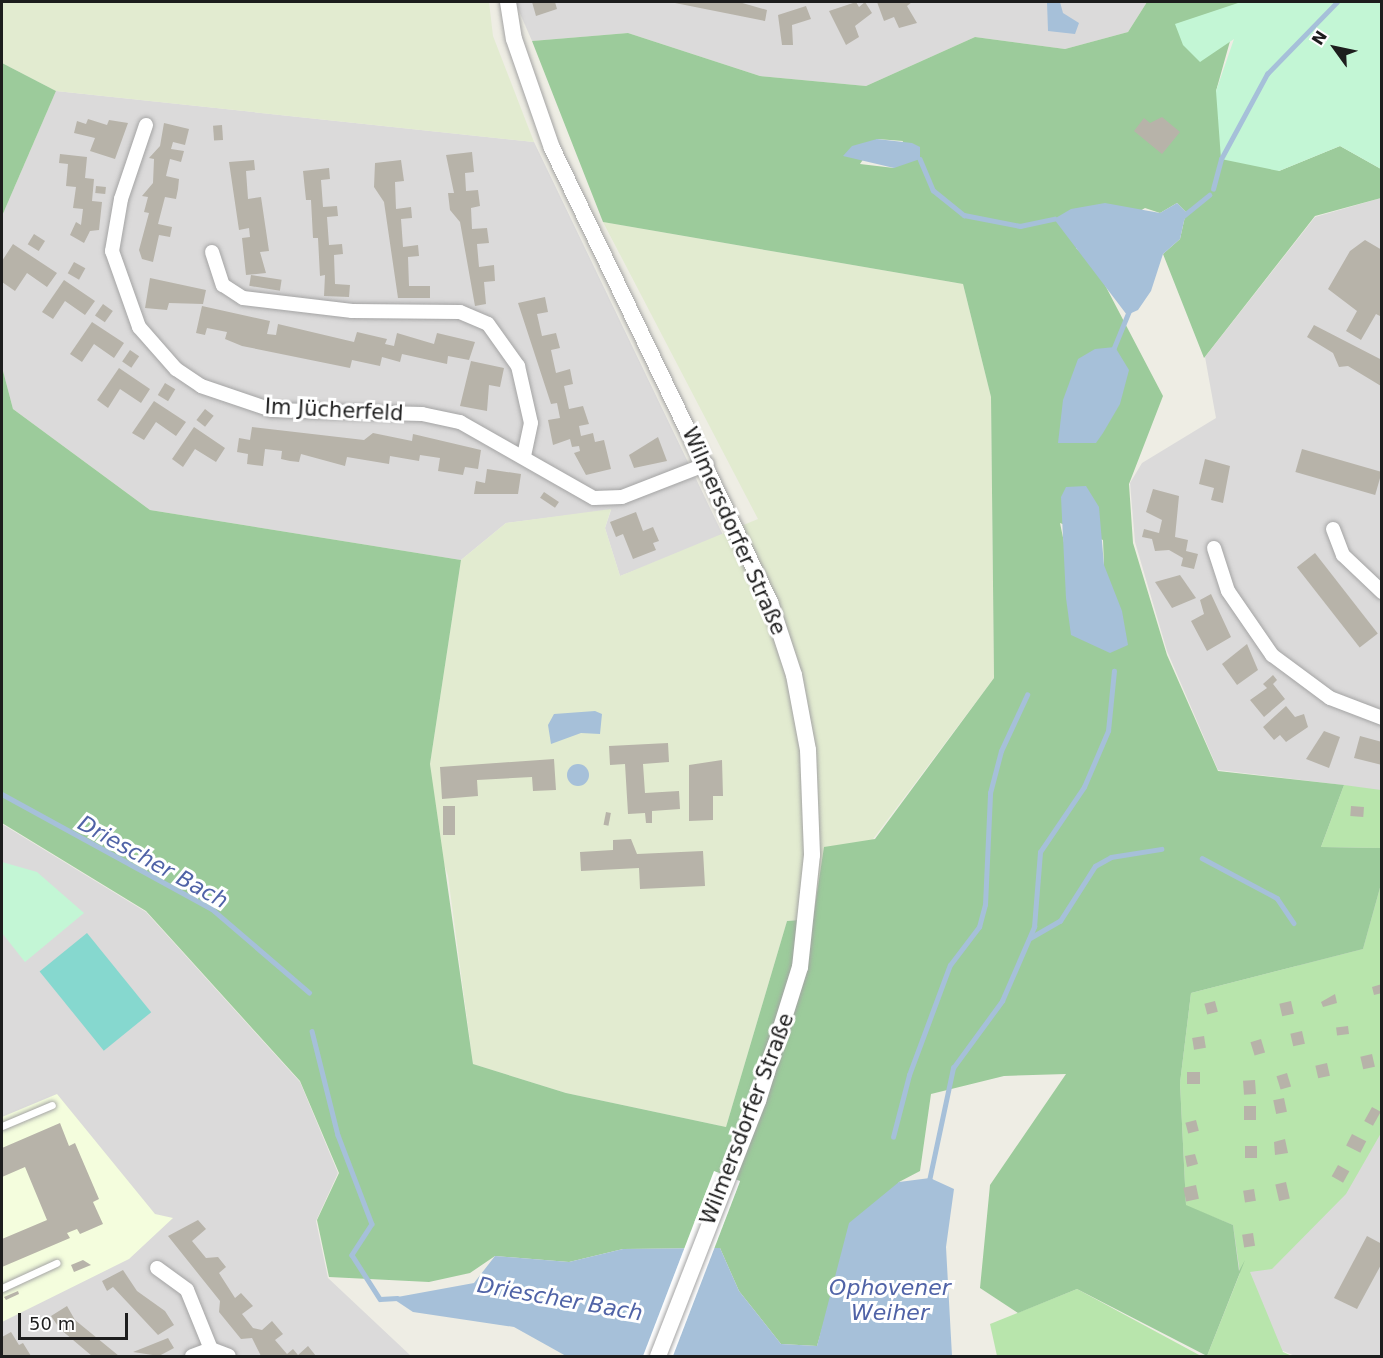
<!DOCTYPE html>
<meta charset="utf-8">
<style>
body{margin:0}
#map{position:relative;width:1383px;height:1358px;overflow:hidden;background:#eeede4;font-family:"DejaVu Sans",sans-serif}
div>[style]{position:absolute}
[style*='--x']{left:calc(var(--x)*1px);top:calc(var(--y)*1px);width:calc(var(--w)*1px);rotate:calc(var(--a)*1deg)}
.residential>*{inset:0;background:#dbdada}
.education>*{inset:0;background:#f4fddd}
.farmland>*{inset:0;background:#e2ebd0}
.grass>*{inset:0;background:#b8e5ac}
.forest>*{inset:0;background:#9ccb9b}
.park>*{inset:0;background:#c3f6d5}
.pitch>*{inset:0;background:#86d8cf;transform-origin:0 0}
.water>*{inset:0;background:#a6c0d9}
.round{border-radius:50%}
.pier>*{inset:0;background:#fff;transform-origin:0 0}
.stream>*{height:4.5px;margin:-2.25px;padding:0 2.25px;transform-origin:2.25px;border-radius:2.25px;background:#a6c0d9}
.building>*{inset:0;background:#b7b3a9;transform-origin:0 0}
.roads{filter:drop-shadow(0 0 2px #a4a4a4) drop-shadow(0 0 2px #a4a4a4)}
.service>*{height:7px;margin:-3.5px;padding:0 3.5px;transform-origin:3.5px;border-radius:3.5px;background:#fff}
.minor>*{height:14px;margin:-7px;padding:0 7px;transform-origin:7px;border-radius:7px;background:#fff}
.tertiary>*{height:16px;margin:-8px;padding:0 8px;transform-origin:8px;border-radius:8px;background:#fff}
span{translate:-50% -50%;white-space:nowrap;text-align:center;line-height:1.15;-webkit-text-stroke:6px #fff;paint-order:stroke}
.street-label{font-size:21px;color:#1d1d1d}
.water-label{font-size:22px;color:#5063a7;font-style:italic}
.frame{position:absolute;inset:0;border:3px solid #1d1d1d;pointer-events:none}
.north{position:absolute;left:1305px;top:18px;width:60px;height:60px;-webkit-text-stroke:4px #fff;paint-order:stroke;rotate:303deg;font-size:16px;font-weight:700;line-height:24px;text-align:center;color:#1d1d1d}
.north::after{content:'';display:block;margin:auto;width:21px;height:27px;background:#1d1d1d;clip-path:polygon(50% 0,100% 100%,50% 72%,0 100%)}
.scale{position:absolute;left:18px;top:1313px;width:110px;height:27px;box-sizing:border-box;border:3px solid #1d1d1d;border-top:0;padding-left:8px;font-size:18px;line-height:21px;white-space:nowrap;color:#1d1d1d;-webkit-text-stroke:4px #fff;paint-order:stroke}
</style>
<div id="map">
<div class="residential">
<i style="clip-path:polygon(515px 2px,1147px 2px,1128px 32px,1065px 49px,975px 37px,866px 86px,760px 76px,628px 33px,532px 41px)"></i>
<i style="clip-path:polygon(56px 91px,534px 142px,724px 537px,620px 576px,605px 528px,611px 510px,506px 523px,461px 560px,150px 510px,13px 409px,2px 367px,2px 216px)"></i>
<i style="clip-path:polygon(1381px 198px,1381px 849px,1343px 785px,1218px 770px,1167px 651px,1135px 542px,1130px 483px,1142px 463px,1216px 418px,1205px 357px,1315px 217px)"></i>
<i style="clip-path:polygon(2px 824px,146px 912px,300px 1082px,338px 1173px,316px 1221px,328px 1278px,411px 1356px,2px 1356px)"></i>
<i style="clip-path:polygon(1381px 883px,1381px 1356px,1295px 1356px,1283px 1351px,1265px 1356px,1180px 1082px)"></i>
</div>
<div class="education">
<i style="clip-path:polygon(57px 1094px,155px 1214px,173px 1218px,129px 1259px,2px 1322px,2px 1117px)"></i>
</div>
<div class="farmland">
<i style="clip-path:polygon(2px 2px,489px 2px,493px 36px,534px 142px,56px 91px,2px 63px)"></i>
<i style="clip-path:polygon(603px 222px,963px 284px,991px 397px,994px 678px,813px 919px,787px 921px,726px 1127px,566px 1093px,473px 1064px,448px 876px,438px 846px,430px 764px,461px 560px,506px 523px,611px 509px,605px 528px,620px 576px,758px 519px)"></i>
</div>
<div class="grass">
<i style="clip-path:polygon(1344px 785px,1381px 790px,1381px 848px,1321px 847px)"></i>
<i style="clip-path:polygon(1381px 884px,1381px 1133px,1346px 1194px,1272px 1269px,1250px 1272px,1283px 1352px,1292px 1356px,1207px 1356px,1240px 1273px,1233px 1225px,1186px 1206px,1180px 1083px,1191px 993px,1363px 949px)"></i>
<i style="clip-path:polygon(1077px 1289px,1201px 1356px,997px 1356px,990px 1324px)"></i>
</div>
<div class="forest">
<i style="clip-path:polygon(evenodd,1147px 2px,1241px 2px,1216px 91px,1279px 171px,1340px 146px,1381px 169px,1381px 198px,1315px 216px,1204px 358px,1163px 254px,1180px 239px,1186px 212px,1177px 203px,1160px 213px,1145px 208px,1076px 248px,1095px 266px,1163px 396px,1129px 484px,1133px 543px,1167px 655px,1218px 771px,1344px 785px,1321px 847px,1381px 848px,1381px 884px,1363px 949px,1191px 993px,1180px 1083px,1186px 1205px,1233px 1225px,1239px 1271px,1245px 1260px,1207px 1356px,1077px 1289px,1018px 1313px,980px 1288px,990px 1185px,1066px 1074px,1004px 1076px,931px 1094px,920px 1171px,899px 1182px,834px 1288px,817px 1346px,781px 1344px,739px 1291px,720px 1248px,623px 1249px,569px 1262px,495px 1256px,470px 1273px,429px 1282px,329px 1277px,317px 1220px,339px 1173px,300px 1081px,146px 911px,2px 823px,2px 367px,13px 409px,150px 510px,461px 560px,430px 764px,473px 1064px,566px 1093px,726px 1127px,787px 921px,813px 919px,824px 847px,875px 839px,994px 678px,991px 397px,963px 284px,603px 222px,532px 41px,628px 33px,760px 76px,866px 86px,975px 37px,1065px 49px,1128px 32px,1147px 2px,877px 139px,903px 141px,894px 168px,860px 164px,877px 139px,1147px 2px,1060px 523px,1103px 540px,1104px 565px,1066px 598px,1067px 557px,1060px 523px)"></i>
<i style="clip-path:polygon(2px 63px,56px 91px,2px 216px)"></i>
</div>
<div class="park">
<i style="clip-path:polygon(1241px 2px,1381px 2px,1381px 169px,1340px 146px,1279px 171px,1221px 159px,1216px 91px,1234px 39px,1200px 62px,1183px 45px,1175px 24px)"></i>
<i style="clip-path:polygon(2px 862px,37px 872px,84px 913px,25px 962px,2px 933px)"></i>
</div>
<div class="pitch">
<i style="left:87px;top:933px;width:102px;height:61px;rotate:51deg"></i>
</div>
<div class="water">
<i style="clip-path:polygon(1047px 2px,1060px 2px,1063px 13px,1079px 23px,1075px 34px,1048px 31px)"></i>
<i style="clip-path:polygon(877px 139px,912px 143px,920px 147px,920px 159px,894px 168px,843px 156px,852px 146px)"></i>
<i style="clip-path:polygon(1105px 203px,1160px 213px,1177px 203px,1186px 212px,1180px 239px,1163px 254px,1151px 291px,1138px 310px,1127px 315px,1054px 219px,1071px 209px)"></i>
<i style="clip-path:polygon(1115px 347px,1129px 370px,1120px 404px,1103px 433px,1096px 443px,1058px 443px,1063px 400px,1078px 359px,1095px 349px)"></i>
<i style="clip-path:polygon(1086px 486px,1099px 507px,1104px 565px,1122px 611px,1128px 645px,1110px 653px,1071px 635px,1066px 598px,1061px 497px,1066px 487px)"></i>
<i style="clip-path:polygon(595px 711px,602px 714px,600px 734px,581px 733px,551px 744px,548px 725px,554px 714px)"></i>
<i class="round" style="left:567px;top:764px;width:22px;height:22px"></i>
<i style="clip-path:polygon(930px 1178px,954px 1189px,946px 1247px,952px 1356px,566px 1356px,514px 1327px,413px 1312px,392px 1298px,474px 1283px,495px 1256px,569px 1262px,623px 1249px,720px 1248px,739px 1291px,781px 1344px,817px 1346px,849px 1223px,899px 1182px)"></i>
</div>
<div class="pier">
<i style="left:714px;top:1171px;width:28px;height:197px;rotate:21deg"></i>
</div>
<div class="stream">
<i style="--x:920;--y:159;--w:34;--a:67"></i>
<i style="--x:933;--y:190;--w:40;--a:39"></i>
<i style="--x:964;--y:215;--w:57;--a:11.1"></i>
<i style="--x:1020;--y:226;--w:35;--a:-12"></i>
<i style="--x:1213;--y:189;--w:31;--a:-75"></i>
<i style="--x:1221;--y:159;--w:97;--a:-61.6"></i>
<i style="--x:1267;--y:74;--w:100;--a:-45.8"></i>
<i style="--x:1182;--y:217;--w:35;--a:-39"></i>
<i style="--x:1113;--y:350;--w:42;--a:-67.7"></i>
<i style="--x:2;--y:794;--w:239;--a:28.7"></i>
<i style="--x:212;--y:909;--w:128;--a:40.6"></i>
<i style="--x:1202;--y:858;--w:85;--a:28.1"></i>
<i style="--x:1277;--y:898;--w:30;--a:56"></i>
<i style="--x:1030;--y:938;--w:34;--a:-30"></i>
<i style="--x:1060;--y:921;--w:65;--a:-57.5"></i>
<i style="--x:1095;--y:866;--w:18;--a:-29"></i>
<i style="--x:1111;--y:857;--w:51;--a:-9.1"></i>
<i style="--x:312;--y:1031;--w:107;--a:76"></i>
<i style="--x:338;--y:1135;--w:95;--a:69.1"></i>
<i style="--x:372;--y:1224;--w:37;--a:123"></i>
<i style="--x:352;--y:1255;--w:52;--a:57.5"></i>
<i style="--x:380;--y:1299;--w:17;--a:-3"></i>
<i style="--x:893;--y:1137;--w:64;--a:-75.5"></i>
<i style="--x:909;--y:1075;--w:117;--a:-69.6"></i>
<i style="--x:950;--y:965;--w:48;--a:-52.7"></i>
<i style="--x:979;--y:927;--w:23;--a:-75"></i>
<i style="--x:985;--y:905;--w:112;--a:-87.4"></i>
<i style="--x:990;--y:793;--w:43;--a:-75.3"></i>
<i style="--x:1001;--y:751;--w:62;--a:-65.1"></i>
<i style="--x:929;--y:1181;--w:116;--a:-78"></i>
<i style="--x:953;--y:1068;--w:83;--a:-53.8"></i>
<i style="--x:1002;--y:1001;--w:81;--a:-66.6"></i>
<i style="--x:1034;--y:927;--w:75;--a:-85.4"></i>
<i style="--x:1040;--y:852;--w:78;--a:-55.9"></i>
<i style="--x:1084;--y:787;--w:61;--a:-66.8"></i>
<i style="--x:1108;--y:731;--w:60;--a:-84.3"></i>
</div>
<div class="building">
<i style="clip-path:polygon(532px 2px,555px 2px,557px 9px,536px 16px)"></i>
<i style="clip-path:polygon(670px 2px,739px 2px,767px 10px,765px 21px)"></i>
<i style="clip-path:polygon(856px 2px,859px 7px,865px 2px,872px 13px,855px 26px,859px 37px,846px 45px,829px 11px)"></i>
<i style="clip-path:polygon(877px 2px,912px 2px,907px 6px,917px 23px,899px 28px,894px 17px,884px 21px)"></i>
<i style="clip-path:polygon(806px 6px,811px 19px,792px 25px,793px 45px,782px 45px,778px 15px)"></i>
<i style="clip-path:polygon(1162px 117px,1180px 132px,1162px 154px,1134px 131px,1144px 118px,1150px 123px)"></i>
<i style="clip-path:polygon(88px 119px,107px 125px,109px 120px,128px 123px,115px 159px,90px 151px,95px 138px,74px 133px,77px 121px,86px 124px)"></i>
<i style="clip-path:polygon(164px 123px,189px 129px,185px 145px,173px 142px,171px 149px,184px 151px,181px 162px,170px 159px,166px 176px,179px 179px,178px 189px,176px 199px,165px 197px,158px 224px,172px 227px,170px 237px,159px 235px,153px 262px,142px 259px,139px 250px,149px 213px,144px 212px,148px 197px,142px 196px,153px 183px,154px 159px,149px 158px,160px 146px)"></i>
<i style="left:222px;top:125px;width:15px;height:9px;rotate:86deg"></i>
<i style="clip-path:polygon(472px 152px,474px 172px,465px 173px,466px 191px,478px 190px,480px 206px,471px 208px,472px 229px,487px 228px,489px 243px,477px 244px,479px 267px,494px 265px,495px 281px,484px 282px,486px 304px,475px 306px,460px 222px,450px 210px,448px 193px,454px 193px,446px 155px)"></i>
<i style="clip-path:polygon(60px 154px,87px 157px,85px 178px,94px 179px,92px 201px,102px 202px,99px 230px,90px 231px,84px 243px,70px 235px,76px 222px,81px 225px,83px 209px,73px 208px,76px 187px,66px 186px,68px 164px,59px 163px)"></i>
<i style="clip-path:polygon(254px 160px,255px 170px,246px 171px,248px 199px,261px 197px,269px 251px,260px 252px,266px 273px,246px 275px,242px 238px,250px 237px,249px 228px,239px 230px,229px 162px)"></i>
<i style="clip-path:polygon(401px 160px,404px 181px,395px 182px,396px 209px,411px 207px,412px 218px,401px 219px,403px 247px,418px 245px,419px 256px,408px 257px,409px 286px,430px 286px,430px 298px,398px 298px,384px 202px,374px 187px,375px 163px)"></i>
<i style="clip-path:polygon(329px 168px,330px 179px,321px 180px,323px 207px,337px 206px,338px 216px,327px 217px,329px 245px,342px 244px,343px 254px,334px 255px,335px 284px,350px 285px,349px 297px,324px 296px,325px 275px,320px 276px,318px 238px,313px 238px,311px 200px,306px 200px,303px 171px)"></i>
<i style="left:96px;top:186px;width:10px;height:7px;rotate:6deg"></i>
<i style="left:34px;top:234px;width:13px;height:12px;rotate:32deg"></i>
<i style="clip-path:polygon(1365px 240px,1382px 250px,1382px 317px,1376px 314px,1361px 340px,1346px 331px,1357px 311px,1328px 289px,1350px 251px)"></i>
<i style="clip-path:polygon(13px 244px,57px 273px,47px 287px,27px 273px,15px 291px,2px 282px,2px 261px)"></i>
<i style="left:74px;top:262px;width:13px;height:13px;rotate:29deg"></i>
<i style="left:251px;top:275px;width:31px;height:11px;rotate:9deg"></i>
<i style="clip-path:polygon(150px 278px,206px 290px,203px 304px,169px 303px,167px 310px,145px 308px)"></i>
<i style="clip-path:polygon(64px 280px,95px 301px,85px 315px,65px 301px,53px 319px,42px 312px)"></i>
<i style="clip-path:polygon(545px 297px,548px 312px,537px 314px,542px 336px,556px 333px,560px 348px,551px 350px,556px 373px,570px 369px,573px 384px,564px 386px,569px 409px,583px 406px,589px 424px,579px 426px,581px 436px,593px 433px,595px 442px,604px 440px,611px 469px,586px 475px,574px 453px,580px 451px,579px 446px,572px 447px,570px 439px,553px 445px,548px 420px,560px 418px,557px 403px,551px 404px,518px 303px)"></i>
<i style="left:103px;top:304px;width:12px;height:14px;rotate:35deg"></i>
<i style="clip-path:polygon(202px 306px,270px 321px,267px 334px,276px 335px,278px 324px,354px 342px,357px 332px,387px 339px,385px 344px,394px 346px,397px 333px,434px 344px,437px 333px,475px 342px,469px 360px,448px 356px,447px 364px,402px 354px,400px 362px,382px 357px,380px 366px,352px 360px,350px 368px,242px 346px,225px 339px,227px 332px,207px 328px,205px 335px,196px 333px)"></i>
<i style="clip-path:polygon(92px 322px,124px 343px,114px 358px,94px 344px,82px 362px,70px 354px)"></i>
<i style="clip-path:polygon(1314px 325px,1382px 360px,1381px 386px,1348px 366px,1339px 367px,1333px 353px,1307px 337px)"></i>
<i style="left:130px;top:350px;width:11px;height:14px;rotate:34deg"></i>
<i style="clip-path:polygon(471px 361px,504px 368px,500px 387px,489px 385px,487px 411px,460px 406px)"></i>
<i style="clip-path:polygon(119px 368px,150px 389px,141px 403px,120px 389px,108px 408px,97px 400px)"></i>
<i style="left:165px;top:383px;width:12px;height:14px;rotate:31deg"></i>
<i style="clip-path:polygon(154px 401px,186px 422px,176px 436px,156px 422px,144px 440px,132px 433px)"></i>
<i style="left:205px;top:409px;width:11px;height:14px;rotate:38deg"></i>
<i style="clip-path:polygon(194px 427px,225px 448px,216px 462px,195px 449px,183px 467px,172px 459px)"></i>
<i style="clip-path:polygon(252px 427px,364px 440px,373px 433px,412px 441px,413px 434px,481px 450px,478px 469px,465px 467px,463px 475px,438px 471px,440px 458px,420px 455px,419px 461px,390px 456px,389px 464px,347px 457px,345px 466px,301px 454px,299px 462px,290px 461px,281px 459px,282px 451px,265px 449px,263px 466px,247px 464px,248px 454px,237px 452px,239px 438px,250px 440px)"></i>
<i style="clip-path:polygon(658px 437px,667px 461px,634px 468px,629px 455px)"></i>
<i style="left:1302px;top:449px;width:83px;height:24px;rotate:16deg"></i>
<i style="clip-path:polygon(1205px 459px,1230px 466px,1223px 503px,1211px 500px,1214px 488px,1199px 484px)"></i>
<i style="clip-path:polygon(487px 469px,521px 474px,518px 494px,474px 494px,476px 481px,485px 483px)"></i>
<i style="clip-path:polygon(1153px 489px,1179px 496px,1175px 537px,1188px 540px,1186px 551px,1198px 554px,1194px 569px,1181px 566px,1183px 558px,1169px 550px,1155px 551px,1152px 539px,1142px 537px,1144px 529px,1159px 533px,1162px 520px,1146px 512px)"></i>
<i style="left:544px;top:492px;width:18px;height:7px;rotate:34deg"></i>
<i style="clip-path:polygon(636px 512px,643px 531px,653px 527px,659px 541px,653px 543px,656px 550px,633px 559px,623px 534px,616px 537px,610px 522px)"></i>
<i style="left:1315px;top:553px;width:102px;height:23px;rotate:52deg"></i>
<i style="clip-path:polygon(1180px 575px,1196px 598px,1172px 608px,1155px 582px)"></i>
<i style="clip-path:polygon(1211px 594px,1231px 637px,1207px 651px,1191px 621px,1204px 614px,1200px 600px)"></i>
<i style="clip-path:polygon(1247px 644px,1258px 670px,1237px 685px,1222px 664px)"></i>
<i style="clip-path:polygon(1273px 675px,1277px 680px,1273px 684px,1285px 699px,1264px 717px,1250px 700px,1267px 688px,1263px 684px)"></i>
<i style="clip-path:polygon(1286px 706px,1295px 717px,1304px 714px,1308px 727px,1286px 742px,1280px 735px,1274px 740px,1263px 727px)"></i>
<i style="clip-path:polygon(1324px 731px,1340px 737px,1329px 768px,1306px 759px)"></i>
<i style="clip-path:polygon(1360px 736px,1382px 742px,1382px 765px,1354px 758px)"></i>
<i style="clip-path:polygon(668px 743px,669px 762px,643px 764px,645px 793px,679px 791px,680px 809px,652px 811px,652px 823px,646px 823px,645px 813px,628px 814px,625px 764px,610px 765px,609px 746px)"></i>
<i style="clip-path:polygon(554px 759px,556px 790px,533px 791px,532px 777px,477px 780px,478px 796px,442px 799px,440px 767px)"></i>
<i style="clip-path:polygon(722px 760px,723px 796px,713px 796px,713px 820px,689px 821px,689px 765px)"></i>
<i style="left:443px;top:806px;width:12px;height:29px"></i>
<i style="left:1351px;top:806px;width:13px;height:10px;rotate:4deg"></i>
<i style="left:606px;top:812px;width:5px;height:13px;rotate:11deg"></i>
<i style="clip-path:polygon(631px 839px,637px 854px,703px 851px,705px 886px,640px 889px,639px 868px,581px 871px,580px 852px,613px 850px,613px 840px)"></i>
<i style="clip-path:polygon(1382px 984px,1382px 993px,1374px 995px,1372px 987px)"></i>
<i style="clip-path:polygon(1335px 994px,1337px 1003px,1323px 1007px,1321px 1002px)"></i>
<i style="left:1215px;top:1001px;width:11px;height:11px;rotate:75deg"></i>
<i style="left:1291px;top:1001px;width:13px;height:12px;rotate:77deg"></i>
<i style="left:1348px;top:1026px;width:8px;height:12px;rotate:83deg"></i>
<i style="left:1302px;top:1031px;width:13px;height:12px;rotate:77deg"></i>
<i style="left:1204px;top:1036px;width:12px;height:12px;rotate:81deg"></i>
<i style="left:1261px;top:1039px;width:14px;height:11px;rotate:73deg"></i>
<i style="left:1372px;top:1054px;width:13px;height:12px;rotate:77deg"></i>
<i style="left:1327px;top:1063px;width:13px;height:12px;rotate:77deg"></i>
<i style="left:1187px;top:1072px;width:13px;height:12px"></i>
<i style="left:1287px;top:1073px;width:14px;height:11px;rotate:73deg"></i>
<i style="left:1255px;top:1080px;width:14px;height:12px;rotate:86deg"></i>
<i style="left:1284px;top:1098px;width:14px;height:11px;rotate:78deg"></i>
<i style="left:1244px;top:1106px;width:12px;height:14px"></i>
<i style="left:1372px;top:1107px;width:10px;height:16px;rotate:29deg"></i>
<i style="left:1196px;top:1120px;width:11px;height:11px;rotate:75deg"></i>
<i style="clip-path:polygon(60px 1123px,69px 1146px,75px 1143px,99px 1199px,93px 1202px,103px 1224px,80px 1234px,77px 1229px,67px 1233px,70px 1238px,2px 1267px,2px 1239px,47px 1220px,25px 1167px,2px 1177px,2px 1148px)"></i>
<i style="left:1352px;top:1134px;width:16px;height:13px;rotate:27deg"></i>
<i style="clip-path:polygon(1285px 1139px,1288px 1153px,1275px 1155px,1274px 1142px)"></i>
<i style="left:1245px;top:1146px;width:12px;height:12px"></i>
<i style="clip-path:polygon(1195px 1154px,1198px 1164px,1187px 1167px,1185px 1156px)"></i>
<i style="left:1338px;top:1165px;width:13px;height:13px;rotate:29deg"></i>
<i style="left:1286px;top:1182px;width:17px;height:11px;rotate:77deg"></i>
<i style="left:1196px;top:1185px;width:14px;height:13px;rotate:78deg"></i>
<i style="left:1254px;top:1189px;width:12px;height:11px;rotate:81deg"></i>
<i style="clip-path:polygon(198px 1220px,206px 1229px,192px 1241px,206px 1258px,218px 1257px,226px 1267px,219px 1273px,235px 1298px,241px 1293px,253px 1306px,242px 1314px,253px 1328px,262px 1330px,272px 1321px,283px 1334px,275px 1340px,287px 1354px,293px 1349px,298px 1355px,308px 1346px,316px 1356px,261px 1356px,252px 1338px,241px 1339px,219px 1312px,220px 1301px,168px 1236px)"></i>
<i style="left:1253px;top:1233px;width:13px;height:11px;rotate:81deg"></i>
<i style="clip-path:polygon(1367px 1236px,1382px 1244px,1382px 1263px,1357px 1309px,1334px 1298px)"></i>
<i style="clip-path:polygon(83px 1260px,91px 1265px,74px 1272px,71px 1265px)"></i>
<i style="clip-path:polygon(123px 1270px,137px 1291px,165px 1311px,174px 1325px,158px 1335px,113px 1287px,107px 1291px,102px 1281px)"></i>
<i style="clip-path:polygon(18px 1291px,19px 1294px,6px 1300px,4px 1297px)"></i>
<i style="clip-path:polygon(67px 1306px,75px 1320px,119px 1356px,92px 1356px,60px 1329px,51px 1316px)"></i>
<i style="clip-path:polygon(11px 1332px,19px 1345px,23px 1343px,31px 1356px,3px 1355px,2px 1337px)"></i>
<i style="clip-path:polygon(168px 1338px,174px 1348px,159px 1356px,133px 1352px)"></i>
</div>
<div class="roads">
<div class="service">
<i style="--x:2;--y:1126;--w:54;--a:-22.8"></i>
<i style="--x:2;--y:1288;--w:60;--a:-24.8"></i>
</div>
<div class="minor">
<i style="--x:146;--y:125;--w:78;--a:108.7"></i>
<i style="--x:121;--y:199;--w:53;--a:99.8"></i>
<i style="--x:112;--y:251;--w:81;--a:70.4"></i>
<i style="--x:139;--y:327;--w:56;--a:48.6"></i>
<i style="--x:176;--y:369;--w:30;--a:34"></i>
<i style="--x:201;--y:386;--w:75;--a:18.7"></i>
<i style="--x:272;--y:410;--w:150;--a:1.5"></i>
<i style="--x:422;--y:414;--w:39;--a:12"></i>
<i style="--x:460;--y:422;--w:154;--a:29.6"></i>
<i style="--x:594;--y:498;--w:28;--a:-2"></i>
<i style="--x:622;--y:497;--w:91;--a:-21.2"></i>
<i style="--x:212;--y:252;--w:35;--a:72"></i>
<i style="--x:223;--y:285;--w:24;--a:33"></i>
<i style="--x:243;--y:298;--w:110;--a:6.8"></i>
<i style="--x:352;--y:311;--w:108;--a:0.5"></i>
<i style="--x:460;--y:312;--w:30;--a:23"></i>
<i style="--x:488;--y:324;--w:52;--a:54.5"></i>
<i style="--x:518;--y:366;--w:58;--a:77.2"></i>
<i style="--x:531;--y:423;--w:33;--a:102"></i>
<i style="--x:1333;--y:529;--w:28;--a:69"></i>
<i style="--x:1343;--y:555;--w:54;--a:43.5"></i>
<i style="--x:1214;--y:548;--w:45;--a:72"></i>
<i style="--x:1228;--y:591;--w:78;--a:55.5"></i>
<i style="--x:1272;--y:655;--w:72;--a:36.6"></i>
<i style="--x:1330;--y:698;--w:56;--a:21"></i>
<i style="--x:157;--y:1268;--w:37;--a:36"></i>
<i style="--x:187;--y:1290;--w:64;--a:67.9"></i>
<i style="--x:192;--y:1356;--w:20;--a:-20"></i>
<i style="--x:211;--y:1349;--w:19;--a:21"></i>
</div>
<div class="tertiary">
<i style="--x:508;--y:2;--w:37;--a:81"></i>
<i style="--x:514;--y:39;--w:115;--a:70.8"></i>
<i style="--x:552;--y:148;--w:504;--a:64.35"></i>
<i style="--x:770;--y:602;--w:77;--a:71.8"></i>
<i style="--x:794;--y:675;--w:76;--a:79.4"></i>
<i style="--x:808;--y:750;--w:105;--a:87.8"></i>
<i style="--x:812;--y:855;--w:113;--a:96.1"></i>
<i style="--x:800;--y:967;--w:140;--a:107.4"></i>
<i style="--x:758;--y:1101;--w:274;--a:111.4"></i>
</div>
</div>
<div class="street-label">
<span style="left:334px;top:410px;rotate:3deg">Im Jücherfeld</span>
<span style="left:734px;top:531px;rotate:66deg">Wilmersdorfer Straße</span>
<span style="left:747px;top:1119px;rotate:-69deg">Wilmersdorfer Straße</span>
</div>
<div class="water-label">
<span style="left:153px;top:862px;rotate:29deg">Driescher Bach</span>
<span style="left:890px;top:1300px">Ophovener<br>Weiher</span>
<span style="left:560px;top:1299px;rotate:10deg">Driescher Bach</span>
</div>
<div class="frame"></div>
<div class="north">N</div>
<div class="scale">50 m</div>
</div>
